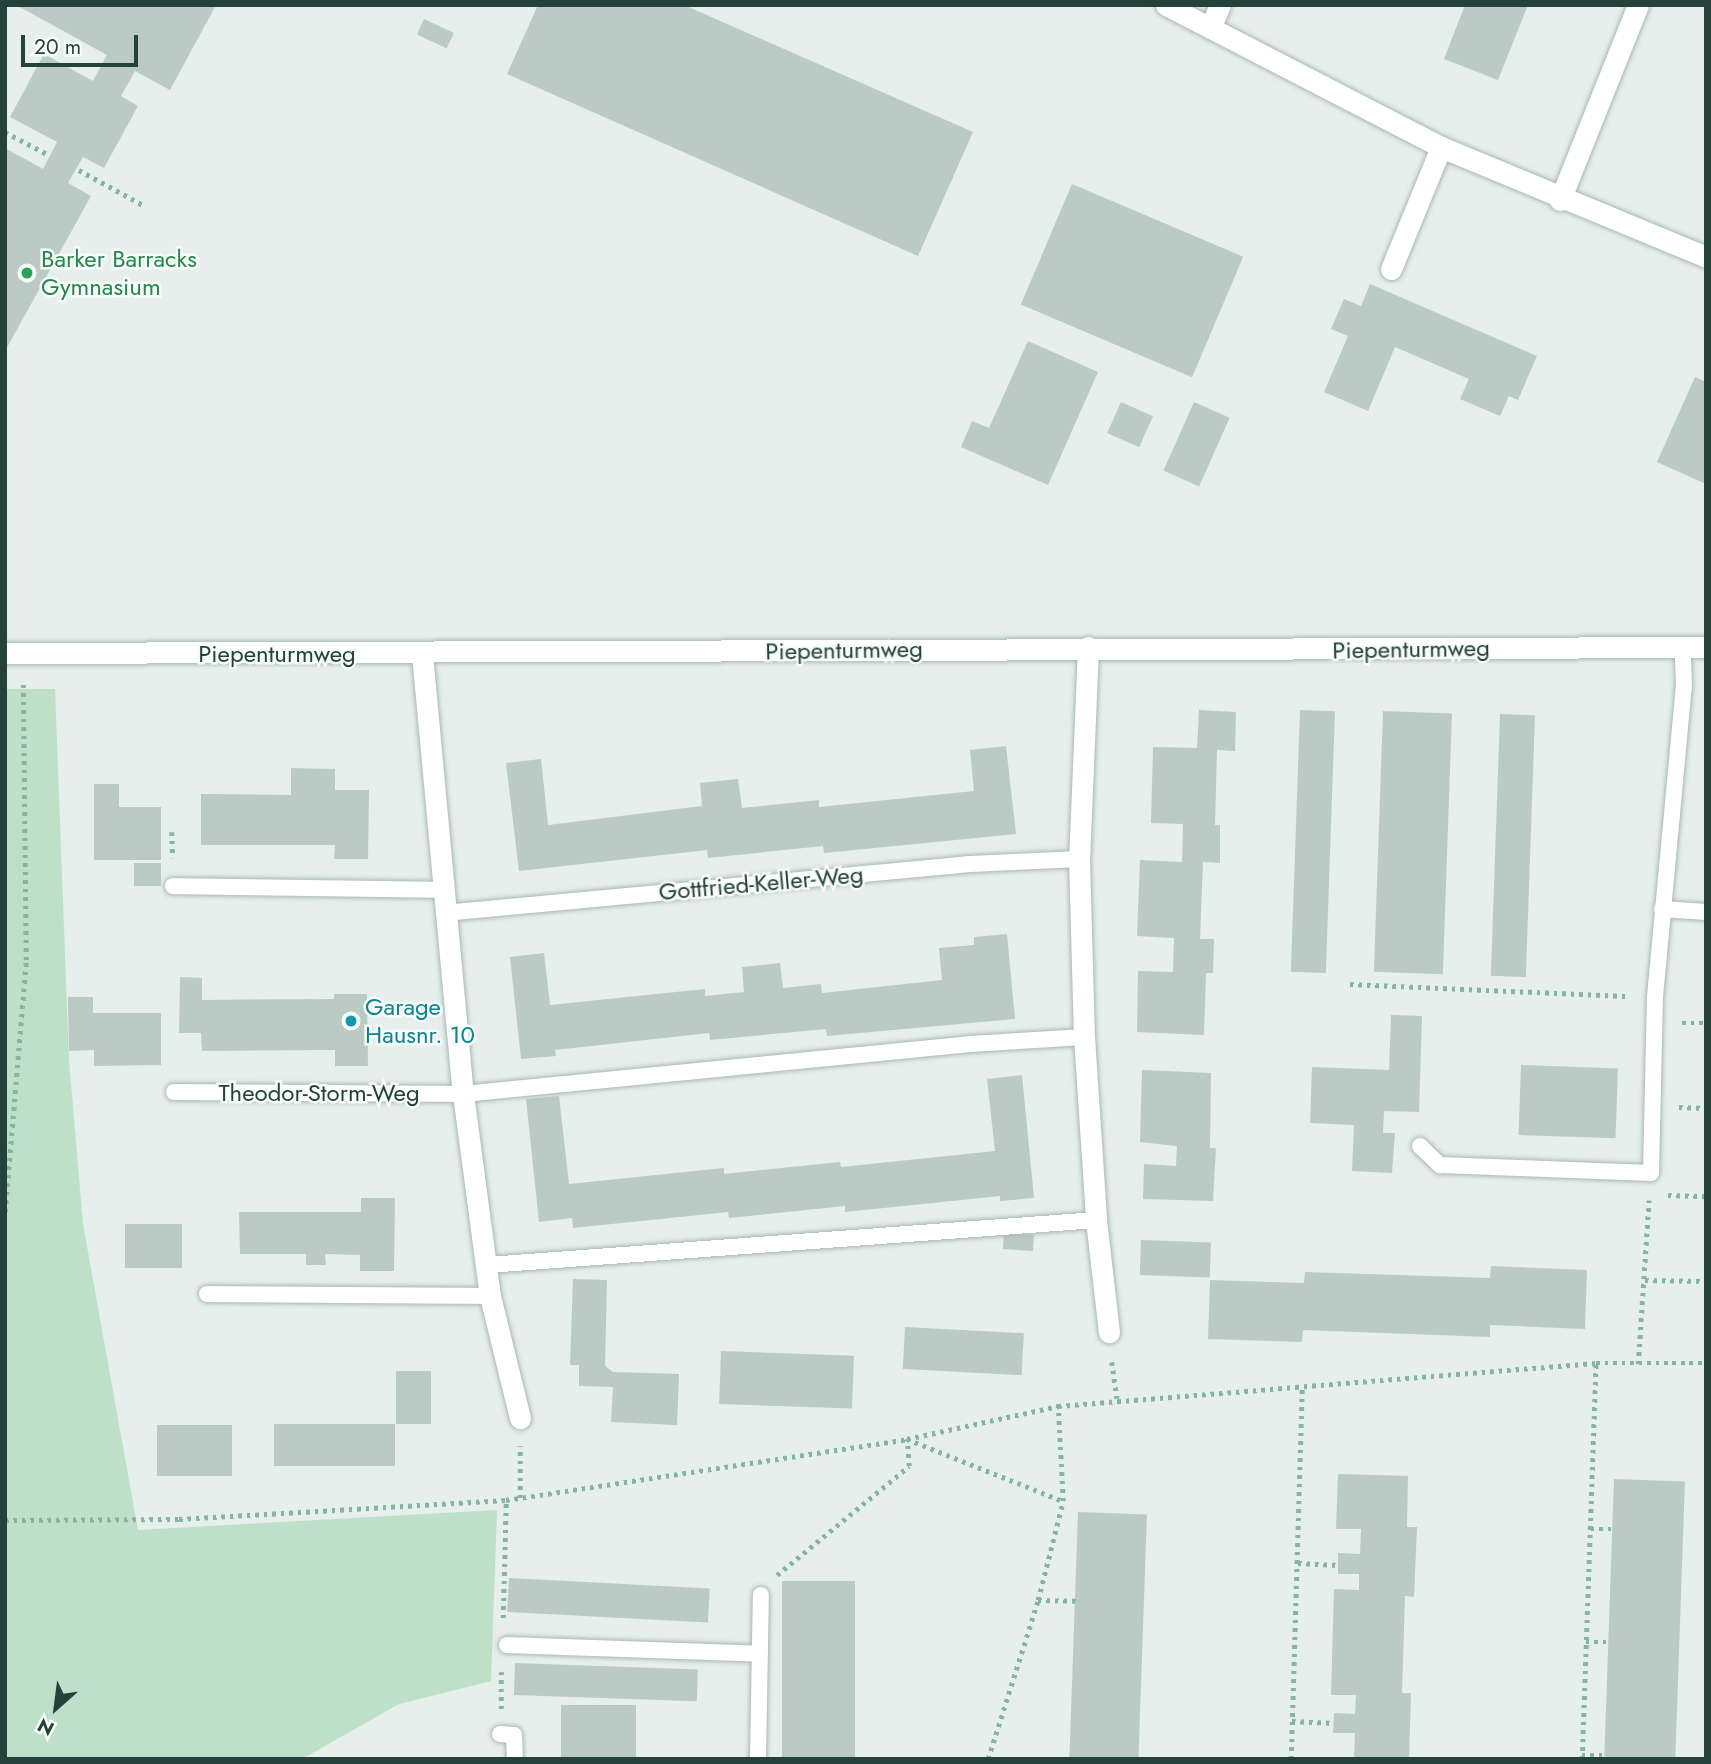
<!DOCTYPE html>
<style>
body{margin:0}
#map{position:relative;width:1711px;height:1764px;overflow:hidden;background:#e6efeb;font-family:Jost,sans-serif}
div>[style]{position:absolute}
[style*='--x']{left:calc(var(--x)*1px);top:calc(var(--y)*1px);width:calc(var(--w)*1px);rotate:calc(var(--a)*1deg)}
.green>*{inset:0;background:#bfe0c8}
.building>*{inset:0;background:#bbcac4;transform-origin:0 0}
.path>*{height:4.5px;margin-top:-2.25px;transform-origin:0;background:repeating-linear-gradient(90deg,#86b3a5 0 3.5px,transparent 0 8.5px)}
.roads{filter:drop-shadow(0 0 2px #a8b8b2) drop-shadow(0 0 2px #a8b8b2)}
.service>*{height:16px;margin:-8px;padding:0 8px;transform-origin:8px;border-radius:8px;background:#fff}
.minor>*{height:21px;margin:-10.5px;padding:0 10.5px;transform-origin:10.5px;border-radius:10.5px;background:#fff}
.dots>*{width:19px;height:19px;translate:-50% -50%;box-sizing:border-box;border:4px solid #f7fbf9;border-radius:50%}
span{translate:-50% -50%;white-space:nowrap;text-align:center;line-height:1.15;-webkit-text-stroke:5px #f7fbf9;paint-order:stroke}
.leisure-label{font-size:24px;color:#27864d}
.left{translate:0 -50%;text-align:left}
.street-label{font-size:24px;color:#24423a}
.culture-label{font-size:24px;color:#0d838f}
.frame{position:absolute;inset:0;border:7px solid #24423a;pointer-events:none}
.north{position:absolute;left:21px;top:1673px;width:70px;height:70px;-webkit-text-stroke:5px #f7fbf9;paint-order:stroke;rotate:208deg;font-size:19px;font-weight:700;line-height:28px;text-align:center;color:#24423a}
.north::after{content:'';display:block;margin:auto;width:24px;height:32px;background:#24423a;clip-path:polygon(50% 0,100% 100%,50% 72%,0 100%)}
.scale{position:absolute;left:21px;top:35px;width:117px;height:32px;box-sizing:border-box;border:4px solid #24423a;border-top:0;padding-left:9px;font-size:21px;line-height:24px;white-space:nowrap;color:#24423a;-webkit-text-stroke:5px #f7fbf9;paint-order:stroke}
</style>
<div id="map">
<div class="green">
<i style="clip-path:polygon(5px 689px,55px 689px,69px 1060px,83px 1224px,138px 1530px,497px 1510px,491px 1681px,399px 1704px,302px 1759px,5px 1759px)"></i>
</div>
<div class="building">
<i style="clip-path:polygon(16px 5px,216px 5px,170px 90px,135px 71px,121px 96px,138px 106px,104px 168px,83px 157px,68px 183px,91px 196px,5px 351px,5px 148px,43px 169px,57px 142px,10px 117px,44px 54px,93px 81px,107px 55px)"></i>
<i style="clip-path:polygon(538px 5px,684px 5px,973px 132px,918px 256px,507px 74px)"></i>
<i style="clip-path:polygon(1465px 5px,1528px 5px,1498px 80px,1444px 59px)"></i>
<i style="left:424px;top:19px;width:33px;height:17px;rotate:25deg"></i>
<i style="left:1072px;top:184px;width:186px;height:131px;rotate:23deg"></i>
<i style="clip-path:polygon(1370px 284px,1537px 356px,1518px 400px,1509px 396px,1500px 416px,1460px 399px,1469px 379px,1395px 347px,1368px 411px,1324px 392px,1348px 336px,1331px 329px,1344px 299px,1361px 306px)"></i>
<i style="clip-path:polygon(1028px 341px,1098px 372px,1048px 485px,961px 447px,972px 421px,989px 428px)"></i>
<i style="clip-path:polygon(1695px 377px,1706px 382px,1706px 484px,1657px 462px)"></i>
<i style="left:1121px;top:402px;width:35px;height:34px;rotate:24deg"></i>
<i style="left:1194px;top:402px;width:39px;height:75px;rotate:24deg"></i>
<i style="clip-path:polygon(1199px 710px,1236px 712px,1235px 751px,1217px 750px,1215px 825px,1220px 825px,1220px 863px,1203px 862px,1200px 939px,1214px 939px,1213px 973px,1206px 973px,1204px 1035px,1137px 1032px,1138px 971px,1173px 972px,1174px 938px,1137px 936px,1140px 860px,1182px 862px,1183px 824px,1151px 823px,1153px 747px,1197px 748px)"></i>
<i style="left:1300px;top:710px;width:35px;height:262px;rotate:2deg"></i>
<i style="left:1383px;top:711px;width:69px;height:261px;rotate:2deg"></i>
<i style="left:1500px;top:714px;width:35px;height:262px;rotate:2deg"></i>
<i style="clip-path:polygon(1006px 746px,1016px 834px,824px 853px,823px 846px,708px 858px,707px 850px,519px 871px,506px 763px,541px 759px,548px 825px,702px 806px,700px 783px,738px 779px,742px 808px,819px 800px,819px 807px,974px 791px,970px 750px)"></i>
<i style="clip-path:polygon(291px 768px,335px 769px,335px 790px,369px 790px,368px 859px,334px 859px,335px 845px,201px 845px,201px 794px,291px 795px)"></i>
<i style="clip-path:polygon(94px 784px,119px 784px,119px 807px,161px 807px,161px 860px,94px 860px)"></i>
<i style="left:134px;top:863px;width:27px;height:23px"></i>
<i style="clip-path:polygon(1007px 934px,1015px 1019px,827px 1036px,826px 1029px,710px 1040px,709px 1033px,555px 1050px,556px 1056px,521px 1059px,510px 957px,544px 953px,550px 1005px,705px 989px,705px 996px,744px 992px,742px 967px,780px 963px,783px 988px,821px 984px,822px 993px,942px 980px,939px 948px,974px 945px,974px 937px)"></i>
<i style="clip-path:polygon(180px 977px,202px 978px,202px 1000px,334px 999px,334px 994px,367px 994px,368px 1066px,335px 1066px,335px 1050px,202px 1051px,201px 1033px,179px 1033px)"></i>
<i style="clip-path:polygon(68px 997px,93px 997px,93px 1013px,161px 1013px,161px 1065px,94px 1066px,94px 1050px,69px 1051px)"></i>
<i style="clip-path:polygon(1391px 1015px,1422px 1016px,1419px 1112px,1384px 1111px,1383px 1133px,1395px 1133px,1392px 1173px,1352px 1171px,1354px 1125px,1310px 1123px,1312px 1067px,1389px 1070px)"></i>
<i style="left:1521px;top:1065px;width:97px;height:70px;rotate:2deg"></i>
<i style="clip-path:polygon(1142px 1070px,1211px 1073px,1210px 1148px,1216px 1148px,1213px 1201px,1143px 1199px,1144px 1164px,1176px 1166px,1177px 1146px,1140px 1142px)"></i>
<i style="clip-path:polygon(1022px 1075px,1034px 1198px,1000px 1201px,1000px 1196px,845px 1212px,845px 1206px,729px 1218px,728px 1212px,573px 1228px,572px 1218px,539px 1222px,526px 1099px,559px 1096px,569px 1184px,724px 1168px,724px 1174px,840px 1162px,841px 1167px,995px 1151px,987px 1079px)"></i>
<i style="clip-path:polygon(361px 1198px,395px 1198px,394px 1271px,360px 1271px,360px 1255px,325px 1254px,326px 1265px,306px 1265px,306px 1254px,240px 1254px,239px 1212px,361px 1212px)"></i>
<i style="left:125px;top:1224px;width:57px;height:44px"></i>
<i style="left:1004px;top:1233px;width:30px;height:16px;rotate:4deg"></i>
<i style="left:1141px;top:1240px;width:70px;height:35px;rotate:2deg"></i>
<i style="clip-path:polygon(1491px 1266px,1587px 1270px,1585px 1329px,1490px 1325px,1490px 1337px,1303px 1330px,1302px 1342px,1208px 1339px,1210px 1280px,1304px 1283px,1305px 1272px,1490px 1278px)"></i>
<i style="clip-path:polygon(573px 1279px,607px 1280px,605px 1366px,613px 1372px,679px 1374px,677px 1425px,611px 1422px,613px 1387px,579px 1386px,579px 1365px,570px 1365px)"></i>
<i style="left:905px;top:1327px;width:119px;height:42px;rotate:3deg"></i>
<i style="left:721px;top:1351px;width:133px;height:53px;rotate:2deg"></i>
<i style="left:396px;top:1371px;width:35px;height:53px"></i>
<i style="left:274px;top:1424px;width:121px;height:42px"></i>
<i style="left:157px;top:1425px;width:75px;height:51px"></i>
<i style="clip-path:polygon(1338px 1474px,1408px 1476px,1407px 1527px,1417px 1527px,1414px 1597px,1405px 1596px,1402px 1693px,1411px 1693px,1409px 1759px,1354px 1759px,1355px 1733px,1333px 1733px,1334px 1713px,1355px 1714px,1356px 1695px,1331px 1695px,1334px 1589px,1359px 1590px,1359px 1574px,1338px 1574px,1338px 1553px,1360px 1554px,1361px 1529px,1336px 1529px)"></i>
<i style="left:1614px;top:1479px;width:71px;height:280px;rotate:2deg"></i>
<i style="left:1078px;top:1512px;width:69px;height:247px;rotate:2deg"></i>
<i style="left:509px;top:1578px;width:201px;height:34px;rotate:3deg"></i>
<i style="left:782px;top:1581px;width:73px;height:178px"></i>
<i style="left:515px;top:1663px;width:183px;height:32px;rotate:2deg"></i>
<i style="left:561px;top:1705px;width:75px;height:54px"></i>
</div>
<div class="path">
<i style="--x:5;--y:132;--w:47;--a:27.6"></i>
<i style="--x:79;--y:170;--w:73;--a:28.7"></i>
<i style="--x:172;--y:832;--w:26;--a:88"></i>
<i style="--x:1350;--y:984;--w:280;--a:2.5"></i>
<i style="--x:1682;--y:1023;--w:24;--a:0"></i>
<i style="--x:1679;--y:1107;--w:27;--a:2"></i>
<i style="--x:1668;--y:1195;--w:38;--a:2"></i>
<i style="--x:5;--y:1212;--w:253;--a:-85.2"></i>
<i style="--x:26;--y:960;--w:277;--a:-90.6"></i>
<i style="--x:1645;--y:1280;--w:61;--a:0.9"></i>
<i style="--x:1112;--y:1362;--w:37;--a:82"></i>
<i style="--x:1638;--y:1364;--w:164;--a:-86.2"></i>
<i style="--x:520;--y:1498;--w:52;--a:-90"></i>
<i style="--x:5;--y:1520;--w:174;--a:-0.3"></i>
<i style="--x:179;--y:1519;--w:328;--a:-3.3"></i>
<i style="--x:506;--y:1500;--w:406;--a:-8.6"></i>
<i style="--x:907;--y:1439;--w:155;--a:-12.3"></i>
<i style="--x:1058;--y:1406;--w:540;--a:-4.57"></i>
<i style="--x:1596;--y:1363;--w:110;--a:0"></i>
<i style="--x:1591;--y:1529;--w:21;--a:0"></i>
<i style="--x:1298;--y:1563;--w:40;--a:2.9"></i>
<i style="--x:777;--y:1575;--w:171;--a:-39.5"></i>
<i style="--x:909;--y:1466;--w:27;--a:-94"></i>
<i style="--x:907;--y:1439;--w:168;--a:21.7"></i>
<i style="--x:1038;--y:1600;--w:39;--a:1"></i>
<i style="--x:503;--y:1618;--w:118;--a:-88.5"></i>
<i style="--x:1586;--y:1642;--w:22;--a:0"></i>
<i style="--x:501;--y:1709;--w:37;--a:-90"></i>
<i style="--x:1292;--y:1721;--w:42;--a:2.7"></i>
<i style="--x:1582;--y:1755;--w:23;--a:0"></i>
<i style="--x:988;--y:1759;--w:167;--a:-72.5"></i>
<i style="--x:1038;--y:1600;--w:102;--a:-75.8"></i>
<i style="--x:1063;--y:1501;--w:95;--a:-93"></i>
<i style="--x:1291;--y:1759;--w:374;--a:-88.3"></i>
<i style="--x:1582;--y:1759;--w:396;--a:-88"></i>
</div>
<div class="roads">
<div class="service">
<i style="--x:173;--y:886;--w:270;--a:0.8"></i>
<i style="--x:1662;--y:909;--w:44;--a:3.9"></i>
<i style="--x:444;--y:913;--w:528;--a:-5.32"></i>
<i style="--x:970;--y:864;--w:109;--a:-2.6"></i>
<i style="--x:174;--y:1092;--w:289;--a:0.4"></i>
<i style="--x:463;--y:1094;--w:509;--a:-5.63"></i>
<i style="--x:970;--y:1044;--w:114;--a:-3.5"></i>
<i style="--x:1420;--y:1146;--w:28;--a:44"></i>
<i style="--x:1440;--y:1165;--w:211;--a:2.2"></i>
<i style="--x:1651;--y:1173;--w:176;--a:-88.7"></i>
<i style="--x:1655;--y:997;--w:312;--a:-84.7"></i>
<i style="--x:1684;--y:686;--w:38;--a:-92"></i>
<i style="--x:488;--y:1265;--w:610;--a:-4.23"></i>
<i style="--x:207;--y:1294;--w:283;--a:0.4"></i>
<i style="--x:507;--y:1645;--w:253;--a:2"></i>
<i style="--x:500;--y:1734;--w:14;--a:4"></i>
<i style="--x:514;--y:1735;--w:24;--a:88"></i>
<i style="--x:758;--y:1759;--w:164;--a:-89"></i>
</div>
<div class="minor">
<i style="--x:1166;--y:5;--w:309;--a:27.3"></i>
<i style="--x:1441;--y:147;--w:287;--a:22.5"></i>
<i style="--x:1211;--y:26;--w:23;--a:-67"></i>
<i style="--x:1560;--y:200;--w:210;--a:-68.2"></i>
<i style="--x:1391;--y:269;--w:132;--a:-67.7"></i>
<i style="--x:1088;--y:647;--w:212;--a:92.4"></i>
<i style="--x:1079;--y:859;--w:178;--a:88.4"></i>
<i style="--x:1084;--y:1037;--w:183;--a:86.2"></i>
<i style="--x:1096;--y:1220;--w:113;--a:83.4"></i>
<i style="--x:5;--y:653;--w:1701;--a:-0.2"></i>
<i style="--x:422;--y:654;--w:442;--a:84.7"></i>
<i style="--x:463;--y:1094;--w:204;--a:82.4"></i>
<i style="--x:490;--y:1296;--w:126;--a:76.2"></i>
</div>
</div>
<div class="dots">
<i style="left:27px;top:273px;background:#2e9e5b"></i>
<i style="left:351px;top:1021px;background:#0f9aa8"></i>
</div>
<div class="leisure-label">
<span class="left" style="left:41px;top:273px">Barker Barracks<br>Gymnasium</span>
</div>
<div class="street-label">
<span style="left:1411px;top:649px;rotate:-1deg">Piepenturmweg</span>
<span style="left:844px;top:650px;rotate:-1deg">Piepenturmweg</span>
<span style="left:277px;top:654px">Piepenturmweg</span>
<span style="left:761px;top:883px;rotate:-5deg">Gottfried-Keller-Weg</span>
<span style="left:319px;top:1093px">Theodor-Storm-Weg</span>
</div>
<div class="culture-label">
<span class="left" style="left:365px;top:1021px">Garage<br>Hausnr. 10</span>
</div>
<div class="frame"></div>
<div class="north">N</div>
<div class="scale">20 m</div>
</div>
